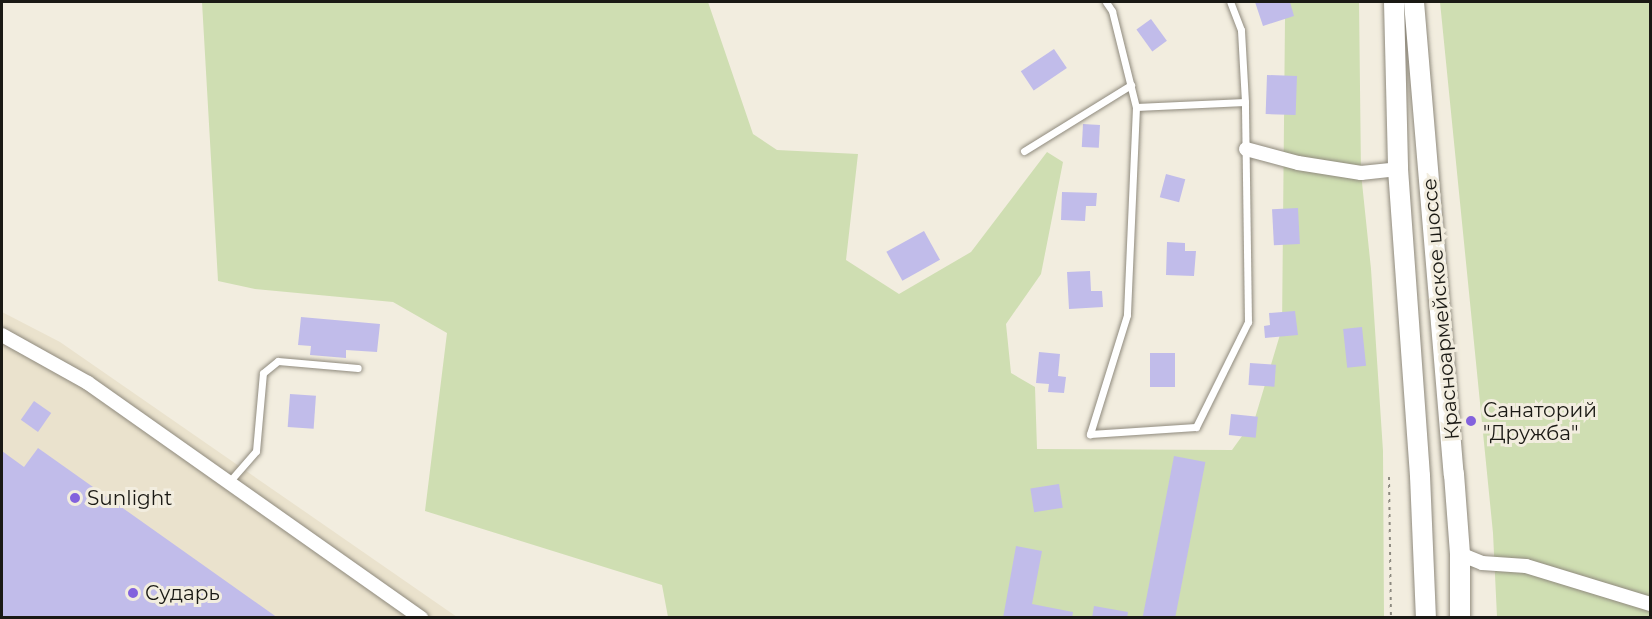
<!DOCTYPE html>
<meta charset="utf-8">
<style>
body{margin:0}
#map{position:relative;width:1652px;height:619px;overflow:hidden;background:#f2eddf;font-family:Montserrat,sans-serif}
div>[style]{position:absolute}
[style*='--x']{left:calc(var(--x)*1px);top:calc(var(--y)*1px);width:calc(var(--w)*1px);rotate:calc(var(--a)*1deg)}
.built>*{inset:0;background:#eae2cd}
.green>*{inset:0;background:#cfdeb2}
.building>*{inset:0;background:#c1bcea;transform-origin:0 0}
.path>*{height:2px;margin-top:-1px;transform-origin:0;background:repeating-linear-gradient(90deg,#8d8a80 0 3px,transparent 0 7.5px)}
.roads{filter:drop-shadow(0 0 2px #8f8a7d) drop-shadow(0 0 2px #8f8a7d)}
.service>*{height:7px;margin:-3.5px;padding:0 3.5px;transform-origin:3.5px;border-radius:3.5px;background:#fff}
.minor>*{height:14px;margin:-7px;padding:0 7px;transform-origin:7px;border-radius:7px;background:#fff}
.secondary>*{height:20px;margin:-10px;padding:0 10px;transform-origin:10px;border-radius:10px;background:#fff}
.dots>*{width:16px;height:16px;translate:-50% -50%;box-sizing:border-box;border:3px solid #f2eddf;border-radius:50%}
span{translate:-50% -50%;white-space:nowrap;text-align:center;line-height:1.15;-webkit-text-stroke:6px #f2eddf;paint-order:stroke}
.street-label{font-size:20px;color:#1a1914}
.poi-label{font-size:20px;color:#1a1914}
.left{translate:0 -50%;text-align:left}
.frame{position:absolute;inset:0;border:3px solid #1a1914;pointer-events:none}
</style>
<div id="map">
<div class="built">
<i style="clip-path:polygon(2px 312px,60px 342px,457px 617px,2px 617px)"></i>
</div>
<div class="green">
<i style="clip-path:polygon(202px 2px,708px 2px,753px 134px,777px 150px,858px 154px,846px 260px,899px 294px,971px 252px,1047px 152px,1063px 162px,1041px 274px,1006px 324px,1011px 373px,1035px 387px,1037px 449px,1232px 450px,1255px 418px,1282px 328px,1285px 18px,1280px 2px,1359px 2px,1361px 173px,1371px 269px,1383px 451px,1384px 617px,668px 617px,662px 585px,425px 511px,447px 333px,393px 302px,255px 289px,218px 281px)"></i>
<i style="clip-path:polygon(1440px 2px,1650px 2px,1650px 617px,1497px 617px,1493px 533px)"></i>
</div>
<div class="building">
<i style="clip-path:polygon(1255px 2px,1290px 2px,1294px 16px,1263px 26px)"></i>
<i style="left:1151px;top:19px;width:27px;height:18px;rotate:54deg"></i>
<i style="left:1054px;top:49px;width:23px;height:40px;rotate:56deg"></i>
<i style="left:1267px;top:75px;width:30px;height:39px;rotate:2deg"></i>
<i style="left:1083px;top:124px;width:17px;height:23px;rotate:3deg"></i>
<i style="left:1166px;top:174px;width:20px;height:24px;rotate:15deg"></i>
<i style="clip-path:polygon(1062px 192px,1097px 193px,1096px 206px,1086px 206px,1085px 221px,1061px 220px)"></i>
<i style="left:1298px;top:208px;width:36px;height:26px;rotate:87deg"></i>
<i style="left:924px;top:231px;width:33px;height:43px;rotate:61deg"></i>
<i style="clip-path:polygon(1167px 242px,1185px 243px,1185px 251px,1196px 251px,1194px 276px,1166px 275px)"></i>
<i style="clip-path:polygon(1090px 271px,1091px 291px,1102px 291px,1103px 307px,1069px 309px,1067px 272px)"></i>
<i style="clip-path:polygon(1295px 311px,1298px 335px,1265px 338px,1264px 326px,1270px 325px,1269px 313px)"></i>
<i style="clip-path:polygon(301px 317px,380px 324px,377px 352px,346px 350px,346px 358px,310px 355px,311px 346px,298px 345px)"></i>
<i style="left:1362px;top:327px;width:39px;height:19px;rotate:84deg"></i>
<i style="clip-path:polygon(1039px 352px,1060px 354px,1058px 376px,1066px 377px,1064px 393px,1048px 392px,1049px 384px,1036px 383px)"></i>
<i style="left:1150px;top:353px;width:25px;height:34px"></i>
<i style="left:1250px;top:363px;width:26px;height:22px;rotate:4deg"></i>
<i style="left:290px;top:394px;width:26px;height:33px;rotate:4deg"></i>
<i style="left:34px;top:401px;width:21px;height:23px;rotate:35deg"></i>
<i style="left:1231px;top:414px;width:27px;height:21px;rotate:6deg"></i>
<i style="clip-path:polygon(38px 448px,278px 618px,2px 618px,2px 451px,24px 467px)"></i>
<i style="left:1174px;top:456px;width:32px;height:165px;rotate:11deg"></i>
<i style="left:1059px;top:484px;width:24px;height:29px;rotate:81deg"></i>
<i style="clip-path:polygon(1016px 546px,1042px 551px,1032px 604px,1073px 612px,1072px 618px,1003px 618px)"></i>
<i style="clip-path:polygon(1094px 606px,1128px 612px,1127px 618px,1092px 618px)"></i>
</div>
<div class="path">
<i style="--x:1389;--y:477;--w:141;--a:89.2"></i>
</div>
<div class="roads">
<div class="service">
<i style="--x:1106;--y:2;--w:11;--a:56"></i>
<i style="--x:1112;--y:11;--w:99;--a:76"></i>
<i style="--x:1136;--y:107;--w:208;--a:92.5"></i>
<i style="--x:1127;--y:315;--w:125;--a:107.3"></i>
<i style="--x:1090;--y:434;--w:106;--a:-3.8"></i>
<i style="--x:1196;--y:427;--w:117;--a:-63.7"></i>
<i style="--x:1248;--y:322;--w:220;--a:-90.8"></i>
<i style="--x:1245;--y:102;--w:72;--a:-93.2"></i>
<i style="--x:1241;--y:30;--w:30;--a:-111"></i>
<i style="--x:1136;--y:107;--w:109;--a:-2.6"></i>
<i style="--x:1024;--y:151;--w:126;--a:-31.7"></i>
<i style="--x:229;--y:482;--w:41;--a:-48.9"></i>
<i style="--x:256;--y:451;--w:78;--a:-84.9"></i>
<i style="--x:263;--y:373;--w:19;--a:-39"></i>
<i style="--x:278;--y:361;--w:80;--a:5"></i>
</div>
<div class="minor">
<i style="--x:1246;--y:149;--w:54;--a:15.1"></i>
<i style="--x:1298;--y:163;--w:64;--a:9"></i>
<i style="--x:1361;--y:173;--w:37;--a:-6"></i>
<i style="--x:2;--y:335;--w:98;--a:29.2"></i>
<i style="--x:88;--y:383;--w:408;--a:35.2"></i>
<i style="--x:1460;--y:554;--w:24;--a:22"></i>
<i style="--x:1482;--y:563;--w:44;--a:3.9"></i>
<i style="--x:1526;--y:566;--w:130;--a:17"></i>
</div>
<div class="secondary">
<i style="--x:1394;--y:2;--w:167;--a:88.6"></i>
<i style="--x:1398;--y:169;--w:308;--a:85.9"></i>
<i style="--x:1420;--y:476;--w:142;--a:87.6"></i>
<i style="--x:1414;--y:2;--w:474;--a:85.2"></i>
<i style="--x:1454;--y:474;--w:80;--a:85.7"></i>
<i style="--x:1460;--y:554;--w:64;--a:90"></i>
</div>
</div>
<div class="dots">
<i style="left:1471px;top:421px;background:#8362dd"></i>
<i style="left:75px;top:498px;background:#8362dd"></i>
<i style="left:133px;top:593px;background:#8362dd"></i>
</div>
<div class="street-label">
<span style="left:1441px;top:309px;rotate:-95deg">Красноармейское шоссе</span>
</div>
<div class="poi-label">
<span class="left" style="left:1483px;top:422px">Санаторий<br>"Дружба"</span>
<span class="left" style="left:87px;top:498px">Sunlight</span>
<span class="left" style="left:145px;top:593px">Сударь</span>
</div>
<div class="frame"></div>
</div>
